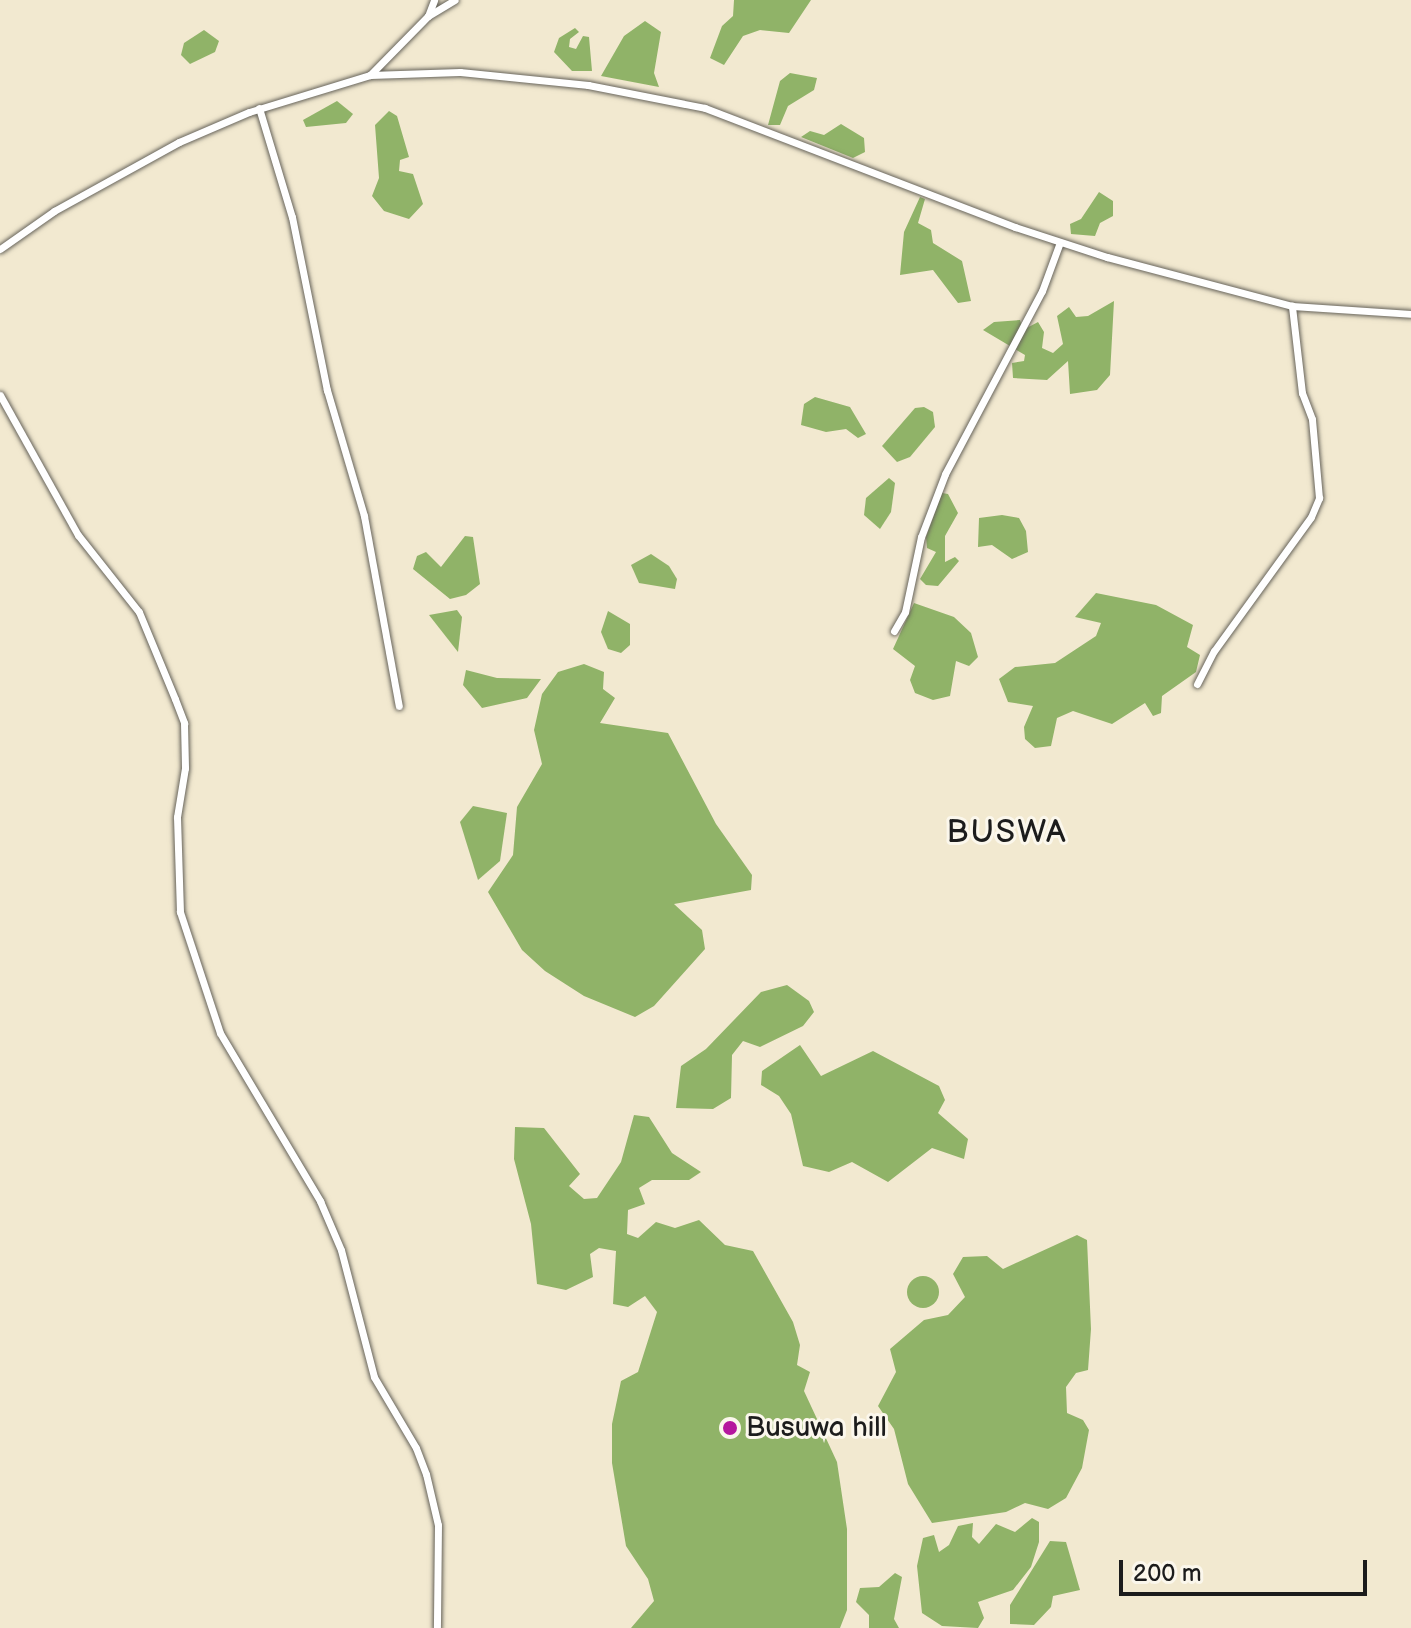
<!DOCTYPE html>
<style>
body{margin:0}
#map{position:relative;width:1411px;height:1628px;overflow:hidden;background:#f2e9d0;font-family:"Balsamiq Sans",sans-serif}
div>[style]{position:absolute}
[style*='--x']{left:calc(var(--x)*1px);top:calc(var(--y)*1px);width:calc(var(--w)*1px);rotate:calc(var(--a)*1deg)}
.forest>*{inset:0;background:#90b368}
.round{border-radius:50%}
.roads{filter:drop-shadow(0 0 2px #67645b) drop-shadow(0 0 2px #67645b)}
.minor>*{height:7px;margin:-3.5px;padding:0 3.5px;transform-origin:3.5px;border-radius:3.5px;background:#fff}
.dots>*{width:22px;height:22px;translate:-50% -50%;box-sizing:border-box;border:4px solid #fbf7ec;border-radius:50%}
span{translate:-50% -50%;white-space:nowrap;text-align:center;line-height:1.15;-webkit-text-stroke:6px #fbf7ec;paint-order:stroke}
.poi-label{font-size:28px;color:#1c1c1c}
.left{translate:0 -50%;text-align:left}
.quarter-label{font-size:32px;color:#1c1c1c;letter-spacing:2px}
.scale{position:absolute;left:1119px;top:1560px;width:248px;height:36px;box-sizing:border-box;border:4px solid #1c1c1c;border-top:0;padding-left:10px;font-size:24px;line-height:28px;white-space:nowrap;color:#1c1c1c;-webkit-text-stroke:6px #fbf7ec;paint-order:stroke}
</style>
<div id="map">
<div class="forest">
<i style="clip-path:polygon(734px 0,811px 0,789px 33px,760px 30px,743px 36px,724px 65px,710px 58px,722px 26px,733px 16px)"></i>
<i style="clip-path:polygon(645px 21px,661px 32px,654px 73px,659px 87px,601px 76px,624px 36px)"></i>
<i style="clip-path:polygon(575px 28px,579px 32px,570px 39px,569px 47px,576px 49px,583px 36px,589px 37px,592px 71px,572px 71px,554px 52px,559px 38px)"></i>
<i style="clip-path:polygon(204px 30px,219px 41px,215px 52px,190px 64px,181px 55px,184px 43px)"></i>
<i style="clip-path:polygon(790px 73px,817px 78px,814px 90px,788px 106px,780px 125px,768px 125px,780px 81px)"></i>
<i style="clip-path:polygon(337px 101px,353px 114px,346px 123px,306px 127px,303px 120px)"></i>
<i style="clip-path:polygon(389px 111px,397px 116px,409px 157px,400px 160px,399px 171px,413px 174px,423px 204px,409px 219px,384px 211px,372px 196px,379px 178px,375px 125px)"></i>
<i style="clip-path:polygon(841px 124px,864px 138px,865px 152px,853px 158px,801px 137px,810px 131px,824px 135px)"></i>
<i style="clip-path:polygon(1099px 192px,1113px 201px,1113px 216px,1100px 223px,1095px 236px,1071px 234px,1070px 224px,1081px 219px)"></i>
<i style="clip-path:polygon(920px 197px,925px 199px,918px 223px,931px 230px,933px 243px,962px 261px,971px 301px,958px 303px,933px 270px,900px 275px,904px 232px)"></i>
<i style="clip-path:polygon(1114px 301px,1110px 375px,1097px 390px,1070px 394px,1068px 361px,1047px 380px,1013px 378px,1012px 363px,1024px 361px,1025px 355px,983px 330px,994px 322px,1020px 320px,1023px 330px,1038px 322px,1044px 332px,1042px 348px,1053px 353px,1063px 344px,1057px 316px,1069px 307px,1076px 317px,1088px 316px)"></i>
<i style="clip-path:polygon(815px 397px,850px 407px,866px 434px,858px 438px,846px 429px,826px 432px,801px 425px,804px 404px)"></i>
<i style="clip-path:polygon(924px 407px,933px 412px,935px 427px,910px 457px,897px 462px,882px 446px,915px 408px)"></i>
<i style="clip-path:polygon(889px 478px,895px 483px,891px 512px,880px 529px,864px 515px,866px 498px)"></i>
<i style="clip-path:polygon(942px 493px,948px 494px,958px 513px,945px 536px,945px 562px,955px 557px,959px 561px,938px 586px,926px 585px,920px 579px,936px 552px,927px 548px,926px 537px)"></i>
<i style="clip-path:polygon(1002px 515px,1019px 518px,1026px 531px,1028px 552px,1012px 559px,992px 545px,978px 547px,979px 518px)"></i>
<i style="clip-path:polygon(465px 536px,473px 537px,480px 584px,466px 595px,450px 599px,413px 569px,417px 556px,426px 552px,441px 567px)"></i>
<i style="clip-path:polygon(651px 554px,669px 566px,677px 579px,675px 589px,639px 583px,631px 565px)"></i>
<i style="clip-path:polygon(1096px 593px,1156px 605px,1193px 625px,1187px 647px,1200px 655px,1196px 672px,1162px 696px,1161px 713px,1153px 716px,1145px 703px,1112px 724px,1073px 711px,1057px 718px,1051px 746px,1035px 748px,1025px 739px,1024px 727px,1033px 706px,1008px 702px,999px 679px,1015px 667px,1055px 663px,1096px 636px,1101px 623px,1075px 617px)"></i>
<i style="clip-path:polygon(914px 603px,954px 617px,971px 633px,978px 657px,969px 666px,956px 661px,950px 696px,933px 700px,915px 693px,910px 680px,915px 666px,893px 649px)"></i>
<i style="clip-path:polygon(457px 610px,462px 617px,458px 652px,429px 615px)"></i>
<i style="clip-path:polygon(608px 611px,630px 624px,630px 645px,621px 653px,608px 649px,601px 632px)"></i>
<i style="clip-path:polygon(584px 664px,604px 672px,603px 689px,615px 698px,600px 723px,668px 733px,716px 824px,752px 875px,751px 890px,674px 904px,702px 930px,705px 949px,654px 1006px,635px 1017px,584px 996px,545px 971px,522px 950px,488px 892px,513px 855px,517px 807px,542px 764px,534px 730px,542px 694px,558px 672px)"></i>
<i style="clip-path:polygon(466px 670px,497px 678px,541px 679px,527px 698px,482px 708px,463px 685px)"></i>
<i style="clip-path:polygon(473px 806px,507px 813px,500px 861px,478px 880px,460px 822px)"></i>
<i style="clip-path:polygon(787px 985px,809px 1001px,814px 1012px,803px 1026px,760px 1047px,743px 1041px,732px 1055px,731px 1098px,713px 1109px,676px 1108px,681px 1066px,706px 1049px,761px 992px)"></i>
<i style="clip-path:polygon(800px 1045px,821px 1076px,873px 1051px,939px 1086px,945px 1100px,938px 1113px,968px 1139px,964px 1159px,932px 1148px,888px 1182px,852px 1162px,829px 1172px,803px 1166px,791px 1114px,779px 1096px,761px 1085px,762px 1071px)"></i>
<i style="clip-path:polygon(634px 1115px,649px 1117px,672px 1153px,701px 1172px,689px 1180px,652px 1180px,639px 1188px,645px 1204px,628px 1210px,627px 1234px,638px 1238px,656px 1222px,675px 1228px,699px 1220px,725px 1245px,753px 1251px,793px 1322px,800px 1345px,797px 1365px,810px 1372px,804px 1391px,837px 1462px,847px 1529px,847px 1610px,840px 1628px,631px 1628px,654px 1601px,648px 1579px,626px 1546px,612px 1463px,612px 1424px,621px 1381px,638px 1372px,657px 1312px,645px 1296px,628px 1307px,613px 1304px,616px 1251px,599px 1248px,590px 1254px,593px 1277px,566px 1290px,537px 1284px,531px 1224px,514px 1159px,515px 1127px,544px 1128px,580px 1174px,569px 1186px,584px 1199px,597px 1198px,621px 1162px)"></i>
<i style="clip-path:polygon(1077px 1235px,1087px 1240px,1091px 1329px,1088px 1370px,1076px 1373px,1066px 1387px,1067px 1413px,1083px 1420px,1089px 1430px,1082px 1468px,1066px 1498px,1048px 1509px,1025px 1503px,1006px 1512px,932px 1523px,908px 1484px,894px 1429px,878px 1406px,896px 1372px,890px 1349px,924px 1320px,948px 1315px,965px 1297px,953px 1274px,963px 1257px,987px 1256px,1003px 1269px)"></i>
<i class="round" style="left:907px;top:1276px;width:32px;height:32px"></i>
<i style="clip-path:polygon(1032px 1518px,1039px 1522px,1039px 1542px,1031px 1567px,1013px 1590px,978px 1602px,984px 1618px,978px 1628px,942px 1626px,922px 1613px,917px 1566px,923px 1538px,934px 1535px,939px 1552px,949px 1545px,958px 1526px,973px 1523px,972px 1537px,979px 1544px,996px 1524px,1015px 1532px)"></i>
<i style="clip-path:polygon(1050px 1541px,1066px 1542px,1080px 1590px,1053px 1596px,1051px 1607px,1034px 1625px,1010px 1624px,1010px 1605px)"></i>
<i style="clip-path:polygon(895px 1573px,902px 1577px,894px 1619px,899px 1628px,869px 1628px,869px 1615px,856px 1602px,860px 1588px,879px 1587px)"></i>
</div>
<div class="roads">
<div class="minor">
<i style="--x:428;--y:16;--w:31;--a:-31"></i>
<i style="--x:370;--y:75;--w:83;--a:-45.5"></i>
<i style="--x:428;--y:16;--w:17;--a:-69"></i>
<i style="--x:259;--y:108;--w:114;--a:73.2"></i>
<i style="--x:292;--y:217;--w:177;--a:78.6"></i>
<i style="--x:327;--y:390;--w:131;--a:73.6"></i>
<i style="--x:364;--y:516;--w:193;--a:79.6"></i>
<i style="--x:0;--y:249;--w:66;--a:-35.1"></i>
<i style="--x:54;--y:211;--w:143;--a:-28.9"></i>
<i style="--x:179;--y:142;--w:76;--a:-23.2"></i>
<i style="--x:249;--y:112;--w:127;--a:-17"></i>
<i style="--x:370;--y:75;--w:90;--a:-1.9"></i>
<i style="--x:460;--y:72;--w:129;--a:5.8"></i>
<i style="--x:588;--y:85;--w:119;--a:11.1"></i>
<i style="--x:705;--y:108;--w:332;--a:21"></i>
<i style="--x:1015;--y:227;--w:97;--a:18.1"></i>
<i style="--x:1107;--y:257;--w:191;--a:14.8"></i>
<i style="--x:1292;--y:306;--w:119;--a:3.8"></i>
<i style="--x:0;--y:395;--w:160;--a:60.9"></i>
<i style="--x:78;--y:535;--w:98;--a:51.6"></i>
<i style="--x:139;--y:612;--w:94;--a:67.5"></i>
<i style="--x:175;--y:699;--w:26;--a:69"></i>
<i style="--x:184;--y:723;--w:45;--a:88.7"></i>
<i style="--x:185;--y:768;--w:50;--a:99.3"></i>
<i style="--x:177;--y:817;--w:95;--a:88.2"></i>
<i style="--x:180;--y:912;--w:127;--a:71.7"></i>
<i style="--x:220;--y:1033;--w:196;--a:59.2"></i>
<i style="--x:320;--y:1201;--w:53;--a:66.8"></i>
<i style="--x:341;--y:1250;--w:131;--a:75.4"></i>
<i style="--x:374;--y:1377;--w:82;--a:59.4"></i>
<i style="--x:416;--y:1448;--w:28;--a:69"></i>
<i style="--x:426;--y:1474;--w:52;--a:76.8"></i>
<i style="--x:438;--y:1525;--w:103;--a:90.6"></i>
<i style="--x:894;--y:631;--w:22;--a:-60"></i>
<i style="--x:905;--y:612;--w:77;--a:-78"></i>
<i style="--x:921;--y:537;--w:67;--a:-69.1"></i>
<i style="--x:945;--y:474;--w:207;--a:-62.1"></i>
<i style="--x:1042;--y:291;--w:52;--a:-69.8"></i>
<i style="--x:1197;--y:684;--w:37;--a:-63"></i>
<i style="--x:1214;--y:651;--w:165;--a:-54.1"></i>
<i style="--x:1311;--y:517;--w:21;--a:-67"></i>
<i style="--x:1319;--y:498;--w:79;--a:-95.1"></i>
<i style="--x:1312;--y:419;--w:28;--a:-111"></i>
<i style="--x:1302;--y:393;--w:88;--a:-96.6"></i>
</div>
</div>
<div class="dots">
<i style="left:730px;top:1428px;background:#b5179e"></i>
</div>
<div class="poi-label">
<span class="left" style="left:746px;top:1428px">Busuwa hill</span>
</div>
<div class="quarter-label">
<span style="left:1007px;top:833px">BUSWA</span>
</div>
<div class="scale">200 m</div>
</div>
